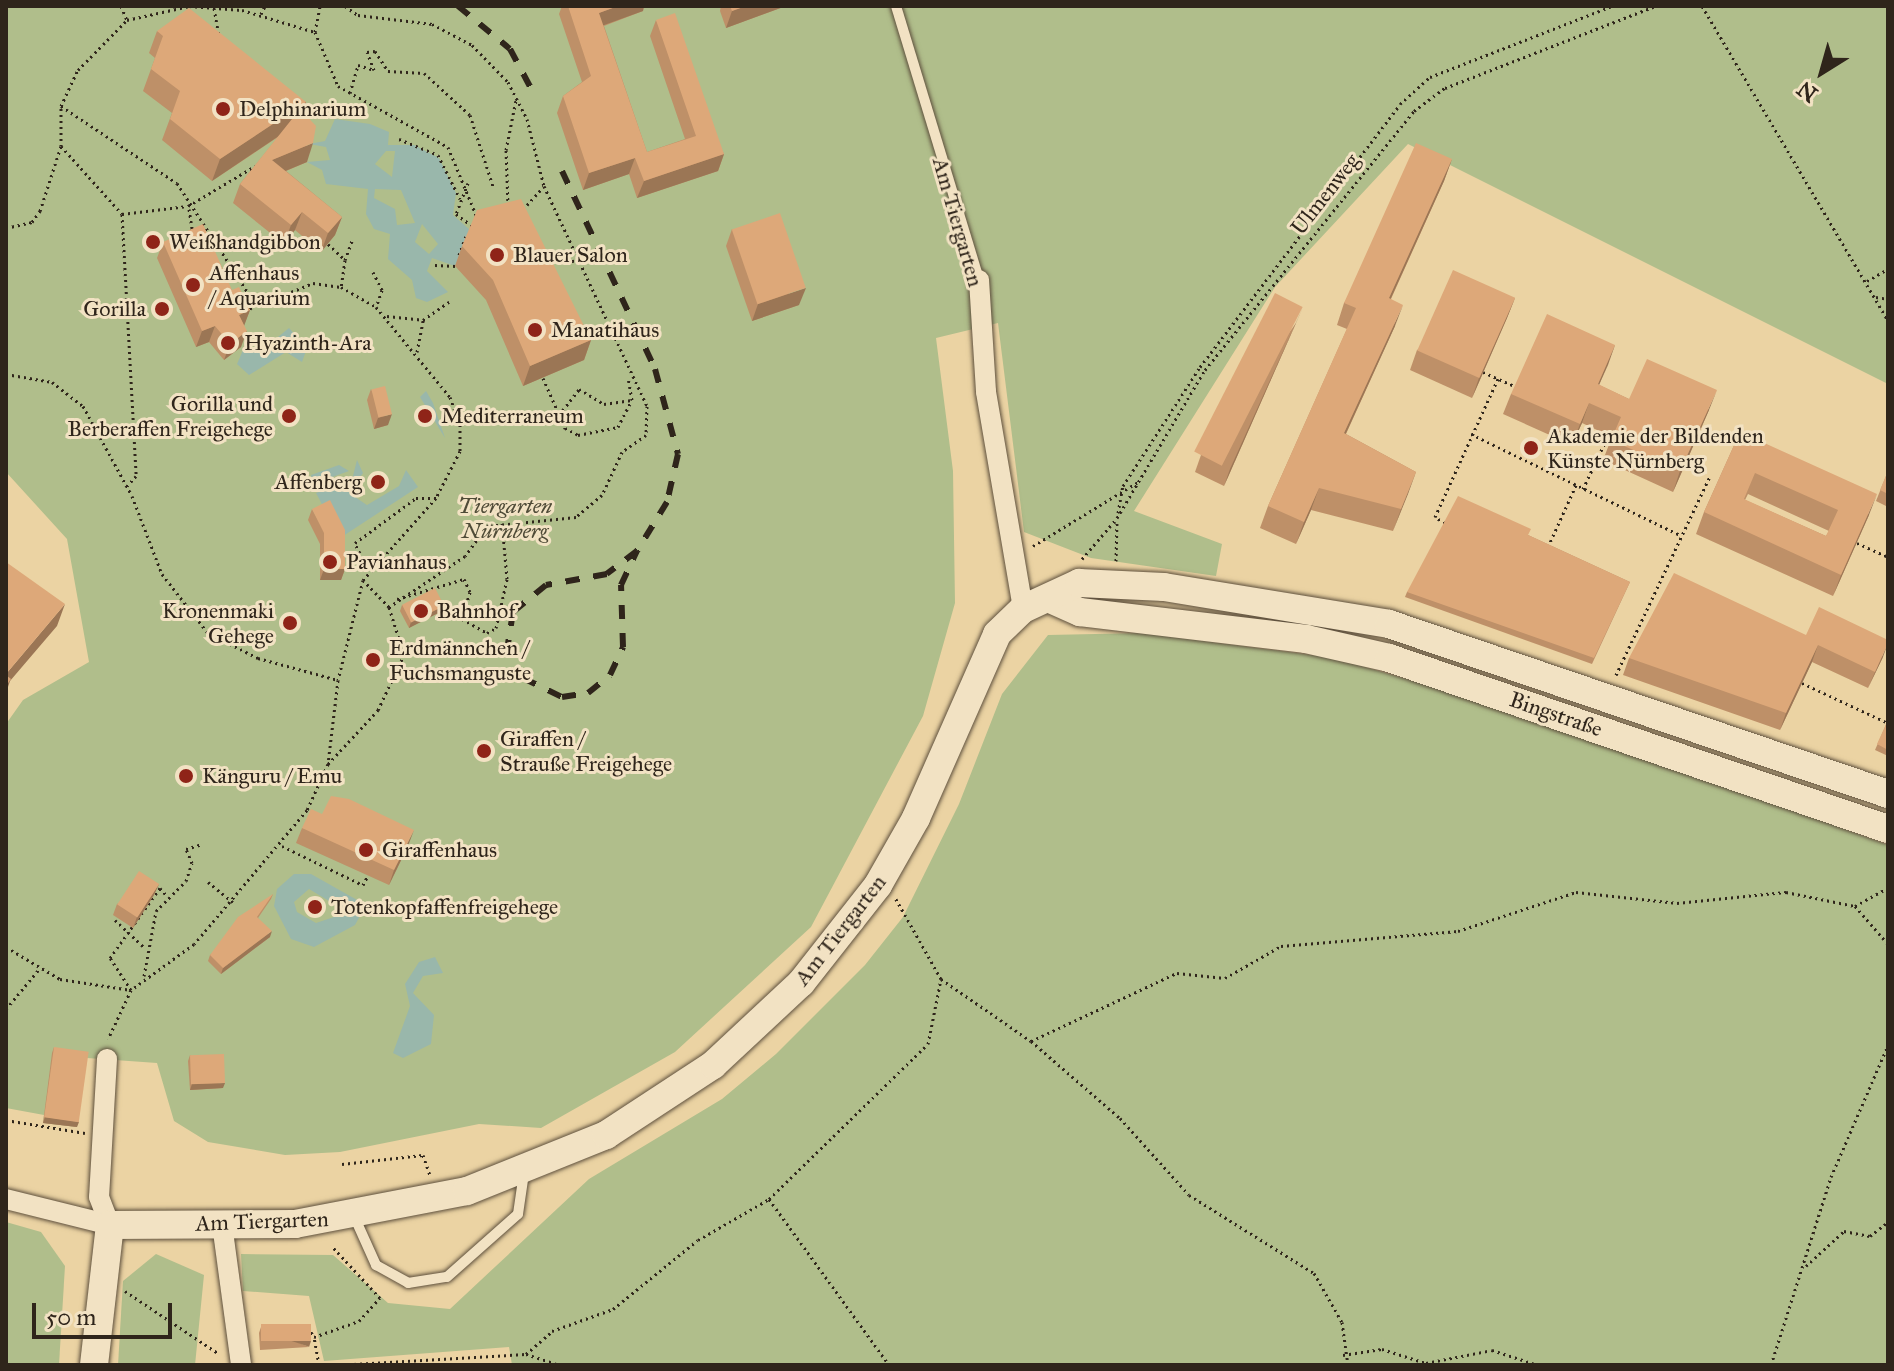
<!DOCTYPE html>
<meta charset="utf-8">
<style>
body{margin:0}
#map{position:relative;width:1894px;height:1371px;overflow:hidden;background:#ebd3a3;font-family:"IM FELL Great Primer",serif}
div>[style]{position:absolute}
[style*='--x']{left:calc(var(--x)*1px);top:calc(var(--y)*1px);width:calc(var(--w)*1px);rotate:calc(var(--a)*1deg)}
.green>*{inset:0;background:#b0be8b}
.water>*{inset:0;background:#99b7ab}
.path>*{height:3px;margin-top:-1.5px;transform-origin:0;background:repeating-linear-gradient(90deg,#2f251b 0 2px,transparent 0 6px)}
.roads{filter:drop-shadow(0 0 2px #5e503d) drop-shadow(0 0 2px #5e503d)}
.lane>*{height:10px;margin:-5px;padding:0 5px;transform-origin:5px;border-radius:5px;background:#f2e2c3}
.street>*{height:20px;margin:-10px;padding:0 10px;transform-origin:10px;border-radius:10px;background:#f2e2c3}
.secondary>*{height:28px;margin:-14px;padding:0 14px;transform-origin:14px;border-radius:14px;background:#f2e2c3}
.rail>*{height:6px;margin-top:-3px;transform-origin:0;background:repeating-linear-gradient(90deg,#2f251b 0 14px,transparent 0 28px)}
.wall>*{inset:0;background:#be9068}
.shaded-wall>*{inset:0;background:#9b7655;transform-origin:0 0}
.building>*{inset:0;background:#dda879;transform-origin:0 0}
.dots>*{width:22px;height:22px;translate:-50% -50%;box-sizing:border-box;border:4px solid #f2e2c3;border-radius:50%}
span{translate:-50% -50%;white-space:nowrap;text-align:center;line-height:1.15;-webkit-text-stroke:6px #f2e2c3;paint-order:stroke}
.poi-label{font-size:22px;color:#2f251b}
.left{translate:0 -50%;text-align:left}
.right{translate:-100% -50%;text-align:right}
.street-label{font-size:22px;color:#2f251b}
.park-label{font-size:22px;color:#4f4b37;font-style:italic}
.frame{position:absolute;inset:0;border:8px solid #2f251b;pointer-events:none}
.north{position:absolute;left:1782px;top:32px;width:80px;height:80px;-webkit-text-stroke:6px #f2e2c3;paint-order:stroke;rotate:217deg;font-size:22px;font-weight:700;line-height:32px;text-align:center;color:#2f251b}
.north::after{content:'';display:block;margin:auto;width:28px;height:36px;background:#2f251b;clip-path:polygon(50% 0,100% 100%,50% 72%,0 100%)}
.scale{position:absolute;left:32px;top:1303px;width:140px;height:36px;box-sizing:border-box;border:4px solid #2f251b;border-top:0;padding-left:10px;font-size:24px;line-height:28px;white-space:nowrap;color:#2f251b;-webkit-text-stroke:6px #f2e2c3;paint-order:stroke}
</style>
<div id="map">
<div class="green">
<i style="clip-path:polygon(6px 6px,1888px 6px,1888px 384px,1408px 144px,1275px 287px,1134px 511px,1222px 544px,1216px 576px,1091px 558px,1024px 532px,998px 323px,936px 338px,953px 471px,955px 603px,923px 716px,811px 927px,675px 1052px,541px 1128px,479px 1124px,340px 1152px,285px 1155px,208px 1142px,174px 1121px,157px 1063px,87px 1058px,77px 1127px,43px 1123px,44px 1115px,6px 1108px,6px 724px,23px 700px,89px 662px,67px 539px,6px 472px)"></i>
<i style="clip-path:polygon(1143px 633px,1334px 658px,1536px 717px,1888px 845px,1888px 1365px,512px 1365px,509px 1347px,324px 1361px,309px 1296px,243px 1291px,241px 1254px,333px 1255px,388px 1303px,450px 1309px,589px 1179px,722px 1099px,776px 1054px,865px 965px,903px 917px,959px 804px,1002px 694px,1048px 635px)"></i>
<i style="clip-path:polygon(6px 1222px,41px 1232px,65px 1266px,59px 1365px,6px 1365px)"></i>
<i style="clip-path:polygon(156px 1254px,204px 1275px,195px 1365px,118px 1365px,123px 1281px)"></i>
</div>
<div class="water">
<i style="clip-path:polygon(evenodd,335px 119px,370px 124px,389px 132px,388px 145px,414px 145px,439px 158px,456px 193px,453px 215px,470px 230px,455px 266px,432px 258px,427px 271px,448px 292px,427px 302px,416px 298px,412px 280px,388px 259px,390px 234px,374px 229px,366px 214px,368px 189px,326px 184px,322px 170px,307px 162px,330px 160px,326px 147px,309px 144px,325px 141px,335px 119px,386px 151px,395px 151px,392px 177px,375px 164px,386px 151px,335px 119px,375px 189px,401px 190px,415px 223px,397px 225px,395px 209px,374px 198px,375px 189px,335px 119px,422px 224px,438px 244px,429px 254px,415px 242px,422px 224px)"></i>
<i style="clip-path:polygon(289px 328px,307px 348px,302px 362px,286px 352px,249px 375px,237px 364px,243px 350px,267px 346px)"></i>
<i style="clip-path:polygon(426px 391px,433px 403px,445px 438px,420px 397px)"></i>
<i style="clip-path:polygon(357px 460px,363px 473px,349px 493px,367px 505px,399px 486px,406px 470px,418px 487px,340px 538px,316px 493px,352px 480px)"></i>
<i style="clip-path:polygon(339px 465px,349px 471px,313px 484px,311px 475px)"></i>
<i style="clip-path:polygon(evenodd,294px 874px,311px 874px,366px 905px,355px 925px,314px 947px,291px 939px,274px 906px,277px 889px,294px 874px,309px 889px,339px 907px,337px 916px,316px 923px,297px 912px,294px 902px,309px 889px)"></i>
<i style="clip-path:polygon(435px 957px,443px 973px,423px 976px,413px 993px,434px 1015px,431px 1044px,403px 1058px,393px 1053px,410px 1006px,405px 984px,419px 962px)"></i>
</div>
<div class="path">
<i style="--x:121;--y:6;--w:15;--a:67"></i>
<i style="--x:345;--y:6;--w:16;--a:35"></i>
<i style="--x:358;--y:15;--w:75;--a:6.9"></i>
<i style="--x:432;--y:24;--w:45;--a:27.7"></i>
<i style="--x:472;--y:45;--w:52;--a:45.8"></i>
<i style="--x:508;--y:82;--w:42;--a:62.8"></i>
<i style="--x:527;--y:119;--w:69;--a:75.8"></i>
<i style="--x:544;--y:186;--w:243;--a:64.9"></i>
<i style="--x:647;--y:406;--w:29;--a:92"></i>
<i style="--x:646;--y:435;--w:29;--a:145"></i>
<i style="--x:622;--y:452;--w:47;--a:114.9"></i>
<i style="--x:602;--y:495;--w:34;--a:140"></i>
<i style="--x:576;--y:517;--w:89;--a:174.2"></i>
<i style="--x:487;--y:526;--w:37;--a:126"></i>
<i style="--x:465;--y:556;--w:92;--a:146.1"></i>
<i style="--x:1702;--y:6;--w:365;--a:59.4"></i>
<i style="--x:214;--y:8;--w:27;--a:80"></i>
<i style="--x:261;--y:14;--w:9;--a:-63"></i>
<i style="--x:315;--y:32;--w:26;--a:-79"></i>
<i style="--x:350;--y:93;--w:29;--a:-74"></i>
<i style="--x:358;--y:65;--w:17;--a:17"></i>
<i style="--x:374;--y:70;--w:19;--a:-111"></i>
<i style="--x:367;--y:52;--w:8;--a:-7"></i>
<i style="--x:375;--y:51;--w:24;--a:57"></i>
<i style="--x:388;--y:71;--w:36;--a:3"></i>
<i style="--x:424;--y:73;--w:62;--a:42.4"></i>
<i style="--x:470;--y:115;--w:75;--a:72.1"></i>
<i style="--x:61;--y:106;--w:139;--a:33.6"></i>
<i style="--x:177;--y:183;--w:135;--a:57.1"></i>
<i style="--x:250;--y:296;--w:20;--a:15"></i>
<i style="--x:269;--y:301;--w:48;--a:-22.2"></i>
<i style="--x:313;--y:283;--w:28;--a:8"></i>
<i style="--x:341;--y:287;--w:40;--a:29.7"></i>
<i style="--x:376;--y:307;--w:117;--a:50.6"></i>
<i style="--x:450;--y:397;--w:29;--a:70"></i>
<i style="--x:460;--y:424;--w:27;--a:90"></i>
<i style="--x:460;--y:451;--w:53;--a:117.1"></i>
<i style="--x:436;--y:498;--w:110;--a:131.7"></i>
<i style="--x:363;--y:580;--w:103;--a:104"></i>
<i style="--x:338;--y:680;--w:85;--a:96.8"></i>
<i style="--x:328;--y:764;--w:51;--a:114.5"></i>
<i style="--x:307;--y:810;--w:175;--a:130.1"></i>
<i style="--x:194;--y:944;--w:78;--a:143.9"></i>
<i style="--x:131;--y:990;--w:54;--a:115.1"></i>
<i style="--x:399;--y:139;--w:42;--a:22.3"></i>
<i style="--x:438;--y:155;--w:49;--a:63.4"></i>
<i style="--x:61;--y:146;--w:91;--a:48.1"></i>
<i style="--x:122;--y:214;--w:262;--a:86.9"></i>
<i style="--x:136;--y:476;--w:13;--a:132"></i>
<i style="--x:468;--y:183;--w:33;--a:111"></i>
<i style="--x:456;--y:214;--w:22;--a:36"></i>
<i style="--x:527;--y:205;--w:25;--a:-48"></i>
<i style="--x:508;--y:206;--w:56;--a:-92"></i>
<i style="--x:506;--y:150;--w:51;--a:-78.7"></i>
<i style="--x:189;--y:209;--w:24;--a:81"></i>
<i style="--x:122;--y:214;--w:66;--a:-6.9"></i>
<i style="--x:188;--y:206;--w:78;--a:-30.8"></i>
<i style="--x:6;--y:228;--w:27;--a:-13"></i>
<i style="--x:32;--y:222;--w:14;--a:-54"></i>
<i style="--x:40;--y:211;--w:68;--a:-72.1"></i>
<i style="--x:61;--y:146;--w:40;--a:-90"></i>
<i style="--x:61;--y:106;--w:40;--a:-65"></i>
<i style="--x:78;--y:70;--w:70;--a:-45.6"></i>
<i style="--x:127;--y:20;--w:64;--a:-12.7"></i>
<i style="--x:189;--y:6;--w:53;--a:4.3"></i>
<i style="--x:242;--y:10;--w:76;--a:16.8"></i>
<i style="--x:315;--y:32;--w:59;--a:66.9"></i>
<i style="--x:338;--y:86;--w:126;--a:29"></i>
<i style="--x:448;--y:147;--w:74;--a:67.6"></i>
<i style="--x:328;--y:244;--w:23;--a:43"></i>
<i style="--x:345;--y:260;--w:27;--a:98"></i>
<i style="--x:459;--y:255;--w:20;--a:-70"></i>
<i style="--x:345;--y:260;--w:23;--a:-70"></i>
<i style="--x:566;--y:262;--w:12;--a:-9"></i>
<i style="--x:435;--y:265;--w:21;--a:3"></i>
<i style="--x:373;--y:272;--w:20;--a:63"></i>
<i style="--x:382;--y:290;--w:18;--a:109"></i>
<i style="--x:1867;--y:281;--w:24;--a:-30"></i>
<i style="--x:1876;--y:297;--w:12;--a:9"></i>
<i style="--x:246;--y:313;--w:18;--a:-45"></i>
<i style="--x:387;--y:316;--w:36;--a:6"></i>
<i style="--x:417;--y:352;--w:33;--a:-79"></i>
<i style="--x:423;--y:320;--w:32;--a:-35"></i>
<i style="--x:1483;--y:372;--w:36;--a:24"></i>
<i style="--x:6;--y:374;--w:47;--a:9.9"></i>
<i style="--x:52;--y:382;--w:39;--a:38"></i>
<i style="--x:83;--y:406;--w:102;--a:61.4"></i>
<i style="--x:132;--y:496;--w:84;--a:69"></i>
<i style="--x:162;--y:574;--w:75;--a:52.1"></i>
<i style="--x:208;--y:633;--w:56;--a:26.6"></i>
<i style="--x:258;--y:658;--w:83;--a:15.4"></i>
<i style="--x:543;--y:378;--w:55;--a:66.3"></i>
<i style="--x:565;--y:428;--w:15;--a:28"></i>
<i style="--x:578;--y:435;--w:41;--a:-11.3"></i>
<i style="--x:618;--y:427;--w:30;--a:-63"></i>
<i style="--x:632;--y:400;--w:22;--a:-100"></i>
<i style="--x:559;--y:415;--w:33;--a:-52"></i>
<i style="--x:579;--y:389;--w:29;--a:31"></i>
<i style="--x:604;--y:404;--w:28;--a:-8"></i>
<i style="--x:1471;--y:434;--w:232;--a:25.8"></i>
<i style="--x:1583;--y:489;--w:61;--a:-64.7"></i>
<i style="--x:1118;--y:513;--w:27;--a:-80"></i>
<i style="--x:1123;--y:486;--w:142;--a:-57.1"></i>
<i style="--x:1200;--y:367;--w:330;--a:-52.7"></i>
<i style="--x:1400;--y:104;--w:40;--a:-42"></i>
<i style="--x:1430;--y:77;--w:195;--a:-21.3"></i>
<i style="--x:1445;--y:523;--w:12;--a:-149"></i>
<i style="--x:1435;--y:517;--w:152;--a:-65.5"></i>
<i style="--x:1857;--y:543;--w:34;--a:24"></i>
<i style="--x:1033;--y:546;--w:123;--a:-31.4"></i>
<i style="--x:1548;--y:547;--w:68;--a:-65.7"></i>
<i style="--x:1082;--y:559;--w:54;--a:-49.5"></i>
<i style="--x:1117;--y:518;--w:172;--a:-59.3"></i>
<i style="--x:1205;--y:370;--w:333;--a:-51.1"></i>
<i style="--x:1414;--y:111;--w:39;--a:-37"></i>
<i style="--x:1445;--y:88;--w:225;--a:-21.3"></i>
<i style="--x:1116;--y:561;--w:40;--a:-88.6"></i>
<i style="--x:368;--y:569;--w:29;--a:-117"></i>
<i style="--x:355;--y:543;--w:76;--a:-36.4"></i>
<i style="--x:416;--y:498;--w:20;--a:0"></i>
<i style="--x:397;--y:599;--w:70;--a:-16.6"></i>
<i style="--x:464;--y:579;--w:14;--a:65"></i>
<i style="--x:470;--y:592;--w:28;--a:107"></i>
<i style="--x:462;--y:619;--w:29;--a:29"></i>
<i style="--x:487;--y:633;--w:10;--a:-29"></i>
<i style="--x:496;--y:628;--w:50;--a:-77.3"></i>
<i style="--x:507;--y:579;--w:57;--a:-95"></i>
<i style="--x:1616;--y:675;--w:220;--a:-64.7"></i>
<i style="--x:1802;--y:683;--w:95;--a:24.9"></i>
<i style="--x:328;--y:764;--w:74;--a:-47.2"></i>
<i style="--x:378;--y:710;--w:61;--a:-64.7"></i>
<i style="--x:404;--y:655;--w:50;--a:-107.4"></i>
<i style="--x:389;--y:607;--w:37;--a:-134"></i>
<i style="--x:282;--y:846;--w:90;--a:25.7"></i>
<i style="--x:363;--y:885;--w:11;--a:-63"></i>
<i style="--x:208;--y:882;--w:32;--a:39"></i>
<i style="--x:1855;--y:906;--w:50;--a:49"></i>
<i style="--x:115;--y:920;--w:40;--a:43"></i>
<i style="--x:6;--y:947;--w:63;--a:30.7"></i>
<i style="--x:60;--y:979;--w:72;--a:8.8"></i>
<i style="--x:144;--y:976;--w:66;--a:-79.5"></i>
<i style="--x:156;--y:911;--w:42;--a:-45"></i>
<i style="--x:186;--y:881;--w:19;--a:-72"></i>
<i style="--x:192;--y:863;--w:15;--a:-113"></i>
<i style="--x:186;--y:849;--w:17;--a:-17"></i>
<i style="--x:941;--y:979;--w:109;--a:34.6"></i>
<i style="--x:1031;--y:1041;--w:118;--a:40.9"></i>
<i style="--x:1120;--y:1118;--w:103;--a:48.1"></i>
<i style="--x:1189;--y:1195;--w:147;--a:32"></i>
<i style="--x:1314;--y:1273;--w:56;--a:60.3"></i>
<i style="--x:1342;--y:1322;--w:43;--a:82.1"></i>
<i style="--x:131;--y:990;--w:38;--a:-123"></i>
<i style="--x:110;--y:958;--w:86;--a:-54.5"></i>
<i style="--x:160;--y:888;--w:9;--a:49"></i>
<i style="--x:6;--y:1009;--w:53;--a:-50.3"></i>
<i style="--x:1031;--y:1041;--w:161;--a:-25"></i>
<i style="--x:1177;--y:973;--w:48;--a:5.9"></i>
<i style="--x:1225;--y:978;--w:64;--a:-29.7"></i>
<i style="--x:1281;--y:946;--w:178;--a:-4.8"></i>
<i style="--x:1458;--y:931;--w:124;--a:-18.3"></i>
<i style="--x:1576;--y:892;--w:102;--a:6.2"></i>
<i style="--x:1677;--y:903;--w:110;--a:-5.8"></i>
<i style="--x:1786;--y:892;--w:70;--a:11.5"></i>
<i style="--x:1855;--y:906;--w:38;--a:-29"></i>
<i style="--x:6;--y:1120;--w:80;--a:9.3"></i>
<i style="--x:342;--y:1164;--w:81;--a:-6.3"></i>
<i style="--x:423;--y:1155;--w:21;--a:71"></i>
<i style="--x:769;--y:1199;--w:205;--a:54.1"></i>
<i style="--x:1806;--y:1266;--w:52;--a:-42.6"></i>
<i style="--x:1844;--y:1231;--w:26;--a:11"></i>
<i style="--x:1870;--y:1236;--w:23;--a:-38"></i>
<i style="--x:125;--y:1291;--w:112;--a:33.7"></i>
<i style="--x:308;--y:1327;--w:12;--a:59"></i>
<i style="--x:526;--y:1354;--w:35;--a:18"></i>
<i style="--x:1343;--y:1355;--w:39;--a:-9"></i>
<i style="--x:1382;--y:1349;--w:46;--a:17.7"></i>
<i style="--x:1426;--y:1363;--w:67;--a:-11.1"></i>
<i style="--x:1492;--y:1350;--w:48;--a:18.1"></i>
<i style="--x:319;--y:1365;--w:28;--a:-100"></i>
<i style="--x:314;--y:1337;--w:48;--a:-19.6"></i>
<i style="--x:359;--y:1321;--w:31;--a:-48"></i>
<i style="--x:380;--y:1298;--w:72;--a:-132.8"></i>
<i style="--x:336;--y:1365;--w:190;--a:-3.3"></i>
<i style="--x:526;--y:1354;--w:35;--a:-41"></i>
<i style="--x:552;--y:1331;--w:65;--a:-19.8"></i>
<i style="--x:613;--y:1309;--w:109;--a:-39.1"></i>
<i style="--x:698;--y:1240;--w:82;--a:-30"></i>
<i style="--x:769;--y:1199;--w:222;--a:-44.3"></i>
<i style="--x:928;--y:1044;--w:66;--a:-78.7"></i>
<i style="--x:941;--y:979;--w:92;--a:-119.4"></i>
<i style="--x:1771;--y:1365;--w:197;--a:-72.3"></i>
<i style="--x:1831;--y:1177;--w:144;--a:-66.6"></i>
</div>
<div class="roads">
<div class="lane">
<i style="--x:896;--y:6;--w:286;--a:73.1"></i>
<i style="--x:354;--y:1216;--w:54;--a:65.8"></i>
<i style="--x:376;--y:1265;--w:37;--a:29"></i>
<i style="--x:408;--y:1283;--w:39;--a:-9"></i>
<i style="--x:447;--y:1277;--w:95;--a:-41.6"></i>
<i style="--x:518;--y:1214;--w:41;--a:-81.7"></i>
</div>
<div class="street">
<i style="--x:979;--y:280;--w:112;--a:86.4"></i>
<i style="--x:986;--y:392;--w:220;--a:80.3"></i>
<i style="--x:107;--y:1059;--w:138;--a:93.3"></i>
<i style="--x:99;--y:1197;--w:30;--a:69"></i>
<i style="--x:6;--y:1199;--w:107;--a:14"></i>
<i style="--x:222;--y:1224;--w:142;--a:82.3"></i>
</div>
<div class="secondary">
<i style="--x:1048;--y:598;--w:35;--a:24"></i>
<i style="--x:1080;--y:612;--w:228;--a:6.8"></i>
<i style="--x:1306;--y:639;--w:85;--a:12.9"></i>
<i style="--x:1389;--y:658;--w:527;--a:18.92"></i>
<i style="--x:94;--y:1365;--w:141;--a:-83.5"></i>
<i style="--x:110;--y:1225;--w:185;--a:-0.3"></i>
<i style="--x:295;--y:1224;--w:175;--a:-10.9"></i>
<i style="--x:467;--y:1191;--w:150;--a:-21.9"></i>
<i style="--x:606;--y:1135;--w:128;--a:-33.2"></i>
<i style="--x:713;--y:1065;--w:120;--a:-43"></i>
<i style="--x:801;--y:983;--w:125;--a:-51.8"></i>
<i style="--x:878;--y:885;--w:77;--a:-60.4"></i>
<i style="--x:916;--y:818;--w:201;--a:-66.2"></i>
<i style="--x:997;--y:634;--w:36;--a:-44"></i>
<i style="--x:1023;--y:609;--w:62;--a:-24.9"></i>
<i style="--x:1079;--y:583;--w:85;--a:2.7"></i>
<i style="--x:1164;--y:587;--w:228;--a:9.3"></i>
<i style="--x:1389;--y:624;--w:527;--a:18.81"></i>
</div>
</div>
<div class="rail">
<i style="--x:458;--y:6;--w:67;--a:39.6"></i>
<i style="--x:510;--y:49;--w:49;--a:61.9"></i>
<i style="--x:562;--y:171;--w:219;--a:64.8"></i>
<i style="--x:655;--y:369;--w:88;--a:74.9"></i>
<i style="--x:678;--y:454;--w:49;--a:102.9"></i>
<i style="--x:667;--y:502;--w:57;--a:121.5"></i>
<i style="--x:637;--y:551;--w:38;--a:143"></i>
<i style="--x:607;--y:574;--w:62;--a:169.8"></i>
<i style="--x:546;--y:585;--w:43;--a:140.7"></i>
<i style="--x:513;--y:612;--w:32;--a:99"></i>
<i style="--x:508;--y:644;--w:37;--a:66"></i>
<i style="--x:523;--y:678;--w:43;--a:26"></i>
<i style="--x:562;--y:697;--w:26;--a:-9"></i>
<i style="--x:588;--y:693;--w:28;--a:-39"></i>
<i style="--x:610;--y:675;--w:31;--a:-65"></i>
<i style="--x:623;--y:647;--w:62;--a:-91.8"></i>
<i style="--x:621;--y:585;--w:38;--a:-65"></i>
</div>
<div class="wall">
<i style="clip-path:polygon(562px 6px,644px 6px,643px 11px,604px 26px,647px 152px,685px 139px,650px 36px,656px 20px,724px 154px,718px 171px,637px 198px,629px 174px,583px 190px,557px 113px,563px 96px,582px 82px,559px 14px)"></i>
<i style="clip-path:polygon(721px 6px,786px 6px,726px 28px,720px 11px)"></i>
<i style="clip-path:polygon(157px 31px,306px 102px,302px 112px,307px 162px,286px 171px,342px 217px,335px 235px,321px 252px,295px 230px,284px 244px,233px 203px,240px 184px,278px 137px,212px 181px,162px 140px,172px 113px,143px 91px,155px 58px,149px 53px)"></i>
<i style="clip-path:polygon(1452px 159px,1444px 181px,1391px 299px,1395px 326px,1346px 434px,1416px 472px,1393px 531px,1311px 510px,1296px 544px,1260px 528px,1268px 506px,1347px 329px,1337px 325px,1344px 303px)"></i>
<i style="clip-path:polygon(732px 229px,799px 305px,752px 321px,726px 246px)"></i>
<i style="clip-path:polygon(163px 242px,232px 290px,250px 310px,244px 325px,241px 347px,224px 360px,209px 342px,196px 347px,157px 258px)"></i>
<i style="clip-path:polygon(462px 246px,591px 340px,584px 360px,523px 386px,486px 300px,455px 266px)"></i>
<i style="clip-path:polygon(1515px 298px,1507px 318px,1472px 398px,1410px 370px,1417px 350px)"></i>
<i style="clip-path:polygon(1296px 323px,1224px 486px,1195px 472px,1201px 455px)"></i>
<i style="clip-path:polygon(1615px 345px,1599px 385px,1629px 399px,1709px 410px,1673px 492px,1603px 460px,1612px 437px,1582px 423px,1572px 445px,1503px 414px,1511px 394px)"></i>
<i style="clip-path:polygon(371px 389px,388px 425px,374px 429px,367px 400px)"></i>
<i style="clip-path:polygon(evenodd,1740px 432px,1869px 515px,1833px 596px,1696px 534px,1704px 512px,1740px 432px,1748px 494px,1829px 531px,1826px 536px,1745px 500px,1748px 494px)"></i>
<i style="clip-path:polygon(1888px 471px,1888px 507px,1876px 501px)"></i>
<i style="clip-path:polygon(312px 509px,345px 569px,341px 580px,320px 580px,320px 544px,308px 520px)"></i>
<i style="clip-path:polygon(1528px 535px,1630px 582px,1592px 664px,1405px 597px,1407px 592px)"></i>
<i style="clip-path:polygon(402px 605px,444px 606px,442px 611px,409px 628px,400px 611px)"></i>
<i style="clip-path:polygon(1806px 635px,1883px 657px,1868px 688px,1812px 662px,1780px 730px,1623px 675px,1629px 658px)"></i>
<i style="clip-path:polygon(1888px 720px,1888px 756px,1875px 750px)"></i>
<i style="clip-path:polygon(302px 828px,408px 846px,389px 885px,296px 843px)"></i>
<i style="clip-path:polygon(159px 884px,154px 895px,133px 928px,113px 915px,117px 904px)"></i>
<i style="clip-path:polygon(273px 894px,271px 899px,258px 918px,270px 937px,221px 974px,208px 961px,210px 955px)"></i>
<i style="clip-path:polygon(54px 1047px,77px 1127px,43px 1123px,52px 1053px)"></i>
<i style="clip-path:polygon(190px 1055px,223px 1088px,190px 1090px,188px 1061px)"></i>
<i style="clip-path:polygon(261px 1327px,309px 1347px,260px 1350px,259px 1333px)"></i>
</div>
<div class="shaded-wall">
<i style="clip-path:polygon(618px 6px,644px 6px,643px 11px,593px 29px,599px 13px)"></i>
<i style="clip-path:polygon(746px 6px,786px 6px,726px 28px,732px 11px)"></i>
<i style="clip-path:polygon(306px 102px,298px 123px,212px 181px,220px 159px)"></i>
<i style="clip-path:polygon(313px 143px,307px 162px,266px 179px,272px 160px)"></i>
<i style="clip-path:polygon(724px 154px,718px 171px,637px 198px,644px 181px)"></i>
<i style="clip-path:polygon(635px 158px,629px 174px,583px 190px,589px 173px)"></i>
<i style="clip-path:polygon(1452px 159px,1444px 181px,1381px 320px,1389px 298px)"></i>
<i style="clip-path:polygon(302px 212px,295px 230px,284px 244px,291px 225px)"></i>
<i style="clip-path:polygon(342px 217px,335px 235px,321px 252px,328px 233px)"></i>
<i style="clip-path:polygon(806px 288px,799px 305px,752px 321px,758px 304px)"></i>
<i style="clip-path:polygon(1515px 298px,1507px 318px,1472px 398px,1479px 378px)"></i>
<i style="clip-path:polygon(1403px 305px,1395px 326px,1336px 455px,1344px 433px)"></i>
<i style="clip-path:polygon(1303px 307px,1296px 323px,1224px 486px,1230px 469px)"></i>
<i style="clip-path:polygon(250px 310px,244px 326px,239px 315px)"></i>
<i style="clip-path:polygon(215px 326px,209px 342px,196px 347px,202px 331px)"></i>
<i style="clip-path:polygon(247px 331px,241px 347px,224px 360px,230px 344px)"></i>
<i style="clip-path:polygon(591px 340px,584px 360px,523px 386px,530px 366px)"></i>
<i style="clip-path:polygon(1615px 345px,1608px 365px,1590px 405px,1598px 384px)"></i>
<i style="clip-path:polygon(1717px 390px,1709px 410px,1673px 492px,1680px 471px)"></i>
<i style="clip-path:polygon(1589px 403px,1582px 423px,1572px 445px,1580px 424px)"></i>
<i style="clip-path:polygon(392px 414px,388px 425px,374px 429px,378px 418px)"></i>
<i style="clip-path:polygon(1416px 472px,1408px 494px,1393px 531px,1401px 509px)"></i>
<i style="clip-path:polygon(1319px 488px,1311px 510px,1296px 544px,1304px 522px)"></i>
<i style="clip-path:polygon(1877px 494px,1869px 515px,1833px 596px,1841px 575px)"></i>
<i style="clip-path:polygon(324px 569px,345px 569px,341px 580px,320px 580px)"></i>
<i style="clip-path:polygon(65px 604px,57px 626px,10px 681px,6px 693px,6px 674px)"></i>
<i style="clip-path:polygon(444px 606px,442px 611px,409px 628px,411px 622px)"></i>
<i style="clip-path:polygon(1888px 643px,1883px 657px,1868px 688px,1875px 672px)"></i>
<i style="clip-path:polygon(1818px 645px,1812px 662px,1780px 730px,1786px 713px)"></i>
<i style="clip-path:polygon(414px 830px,408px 846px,389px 885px,394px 870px)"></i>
<i style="clip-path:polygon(159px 884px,154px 895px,133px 928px,137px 917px)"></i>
<i style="clip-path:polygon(272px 931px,270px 937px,221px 974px,223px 968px)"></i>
<i style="clip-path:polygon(225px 1083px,223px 1088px,190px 1090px,192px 1084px)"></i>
<i style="clip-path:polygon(45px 1117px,79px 1122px,77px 1127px,43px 1123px)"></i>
<i style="left:311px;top:1341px;width:6px;height:49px;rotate:108deg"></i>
</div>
<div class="building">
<i style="clip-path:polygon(568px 6px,618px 6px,599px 13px,647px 152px,696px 136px,656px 20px,675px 13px,724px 154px,644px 181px,635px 158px,589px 173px,563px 96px,591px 76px)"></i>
<i style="clip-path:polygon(730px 6px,746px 6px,732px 11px)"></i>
<i style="clip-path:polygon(189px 8px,306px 102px,220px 159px,170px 119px,180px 91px,151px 69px,163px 36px,157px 31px)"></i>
<i style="clip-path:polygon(300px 109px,316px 126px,313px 143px,272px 160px,342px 217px,328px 233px,302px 212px,291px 225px,240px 184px)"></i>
<i style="clip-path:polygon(1416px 143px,1452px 159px,1389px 298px,1403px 305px,1344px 433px,1416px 472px,1401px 509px,1319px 488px,1304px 522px,1268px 506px,1356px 308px,1344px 303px)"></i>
<i style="clip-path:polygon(521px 199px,591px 340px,530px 366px,493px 280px,462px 246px,477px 210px)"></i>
<i style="left:780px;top:213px;width:79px;height:51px;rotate:71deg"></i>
<i style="clip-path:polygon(203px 224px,232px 290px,239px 287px,250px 310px,239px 315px,247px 331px,230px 344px,215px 326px,202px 331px,163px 242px)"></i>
<i style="left:1453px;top:270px;width:68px;height:88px;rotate:24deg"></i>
<i style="left:1275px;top:293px;width:31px;height:178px;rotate:27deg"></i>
<i style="clip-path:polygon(1547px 314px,1615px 345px,1598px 384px,1629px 399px,1647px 359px,1717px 390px,1680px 471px,1611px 440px,1621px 417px,1589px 403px,1580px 424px,1511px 394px)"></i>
<i style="left:385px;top:386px;width:29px;height:14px;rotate:76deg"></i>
<i style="clip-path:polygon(evenodd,1740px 432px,1877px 494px,1841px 575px,1704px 512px,1740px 432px,1755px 473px,1838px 510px,1826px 536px,1744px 499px,1755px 473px)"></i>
<i style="clip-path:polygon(1888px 471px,1888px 494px,1880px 490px)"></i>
<i style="clip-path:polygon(1458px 496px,1531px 529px,1528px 535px,1630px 582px,1594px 658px,1407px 592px)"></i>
<i style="clip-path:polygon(330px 500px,345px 530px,345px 569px,324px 569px,324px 533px,312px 509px)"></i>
<i style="clip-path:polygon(6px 562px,65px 604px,6px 674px)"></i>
<i style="clip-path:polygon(1674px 573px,1806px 635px,1819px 607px,1888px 640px,1888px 643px,1875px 672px,1818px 645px,1786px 713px,1629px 658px)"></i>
<i style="left:435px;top:588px;width:20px;height:37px;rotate:63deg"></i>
<i style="clip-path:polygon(6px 675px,11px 679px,6px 686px)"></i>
<i style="clip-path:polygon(1888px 720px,1888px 750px,1877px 744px)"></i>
<i style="clip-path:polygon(331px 796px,349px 799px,414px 830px,394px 870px,302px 828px,311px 809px,322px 814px)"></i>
<i style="left:139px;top:871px;width:24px;height:40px;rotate:33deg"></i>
<i style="clip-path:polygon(273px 894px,257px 917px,272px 931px,223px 968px,210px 955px,238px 917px)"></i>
<i style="left:54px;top:1047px;width:35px;height:71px;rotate:8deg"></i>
<i style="left:224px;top:1054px;width:29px;height:34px;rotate:88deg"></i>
<i style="left:311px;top:1324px;width:17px;height:50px;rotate:90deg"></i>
</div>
<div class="dots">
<i style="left:223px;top:109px;background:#8f2418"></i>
<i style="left:153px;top:242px;background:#8f2418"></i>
<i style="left:497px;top:255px;background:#8f2418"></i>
<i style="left:193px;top:285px;background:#8f2418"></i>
<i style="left:162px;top:309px;background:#8f2418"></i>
<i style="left:535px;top:330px;background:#8f2418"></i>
<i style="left:228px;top:343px;background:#8f2418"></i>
<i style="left:289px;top:416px;background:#8f2418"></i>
<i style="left:425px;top:416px;background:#8f2418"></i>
<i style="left:1531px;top:448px;background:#8f2418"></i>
<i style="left:378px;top:482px;background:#8f2418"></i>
<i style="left:330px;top:562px;background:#8f2418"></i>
<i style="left:421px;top:611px;background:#8f2418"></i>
<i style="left:290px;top:623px;background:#8f2418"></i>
<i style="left:373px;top:660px;background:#8f2418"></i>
<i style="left:484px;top:751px;background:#8f2418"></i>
<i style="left:186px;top:776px;background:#8f2418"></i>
<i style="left:366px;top:850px;background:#8f2418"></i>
<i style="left:315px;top:907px;background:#8f2418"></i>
</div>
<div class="poi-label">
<span class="left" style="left:239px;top:109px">Delphinarium</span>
<span class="left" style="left:169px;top:242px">Weißhandgibbon</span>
<span class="left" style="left:513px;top:255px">Blauer Salon</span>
<span class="left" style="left:209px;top:285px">Affenhaus<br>/ Aquarium</span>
<span class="right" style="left:146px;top:309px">Gorilla</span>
<span class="left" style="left:551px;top:330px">Manatihaus</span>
<span class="left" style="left:244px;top:343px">Hyazinth-Ara</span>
<span class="right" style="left:273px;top:416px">Gorilla und<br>Berberaffen Freigehege</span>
<span class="left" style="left:441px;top:416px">Mediterraneum</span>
<span class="left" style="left:1547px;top:448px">Akademie der Bildenden<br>Künste Nürnberg</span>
<span class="right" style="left:362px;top:482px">Affenberg</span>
<span class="left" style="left:346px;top:562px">Pavianhaus</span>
<span class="right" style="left:274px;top:623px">Kronenmaki<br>Gehege</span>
<span class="left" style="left:437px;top:611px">Bahnhof</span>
<span class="left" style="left:389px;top:660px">Erdmännchen /<br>Fuchsmanguste</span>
<span class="left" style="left:500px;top:751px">Giraffen /<br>Strauße Freigehege</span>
<span class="left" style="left:202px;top:776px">Känguru / Emu</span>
<span class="left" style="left:382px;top:850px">Giraffenhaus</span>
<span class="left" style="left:331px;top:907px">Totenkopfaffenfreigehege</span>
</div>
<div class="street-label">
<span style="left:1325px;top:194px;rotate:-52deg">Ulmenweg</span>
<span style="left:958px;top:222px;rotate:74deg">Am Tiergarten</span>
<span style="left:1556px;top:714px;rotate:19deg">Bingstraße</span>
<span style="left:840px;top:930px;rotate:-52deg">Am Tiergarten</span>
<span style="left:262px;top:1221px;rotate:-2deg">Am Tiergarten</span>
</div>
<div class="park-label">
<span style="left:505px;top:518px">Tiergarten<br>Nürnberg</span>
</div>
<div class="frame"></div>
<div class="north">N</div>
<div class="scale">50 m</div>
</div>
